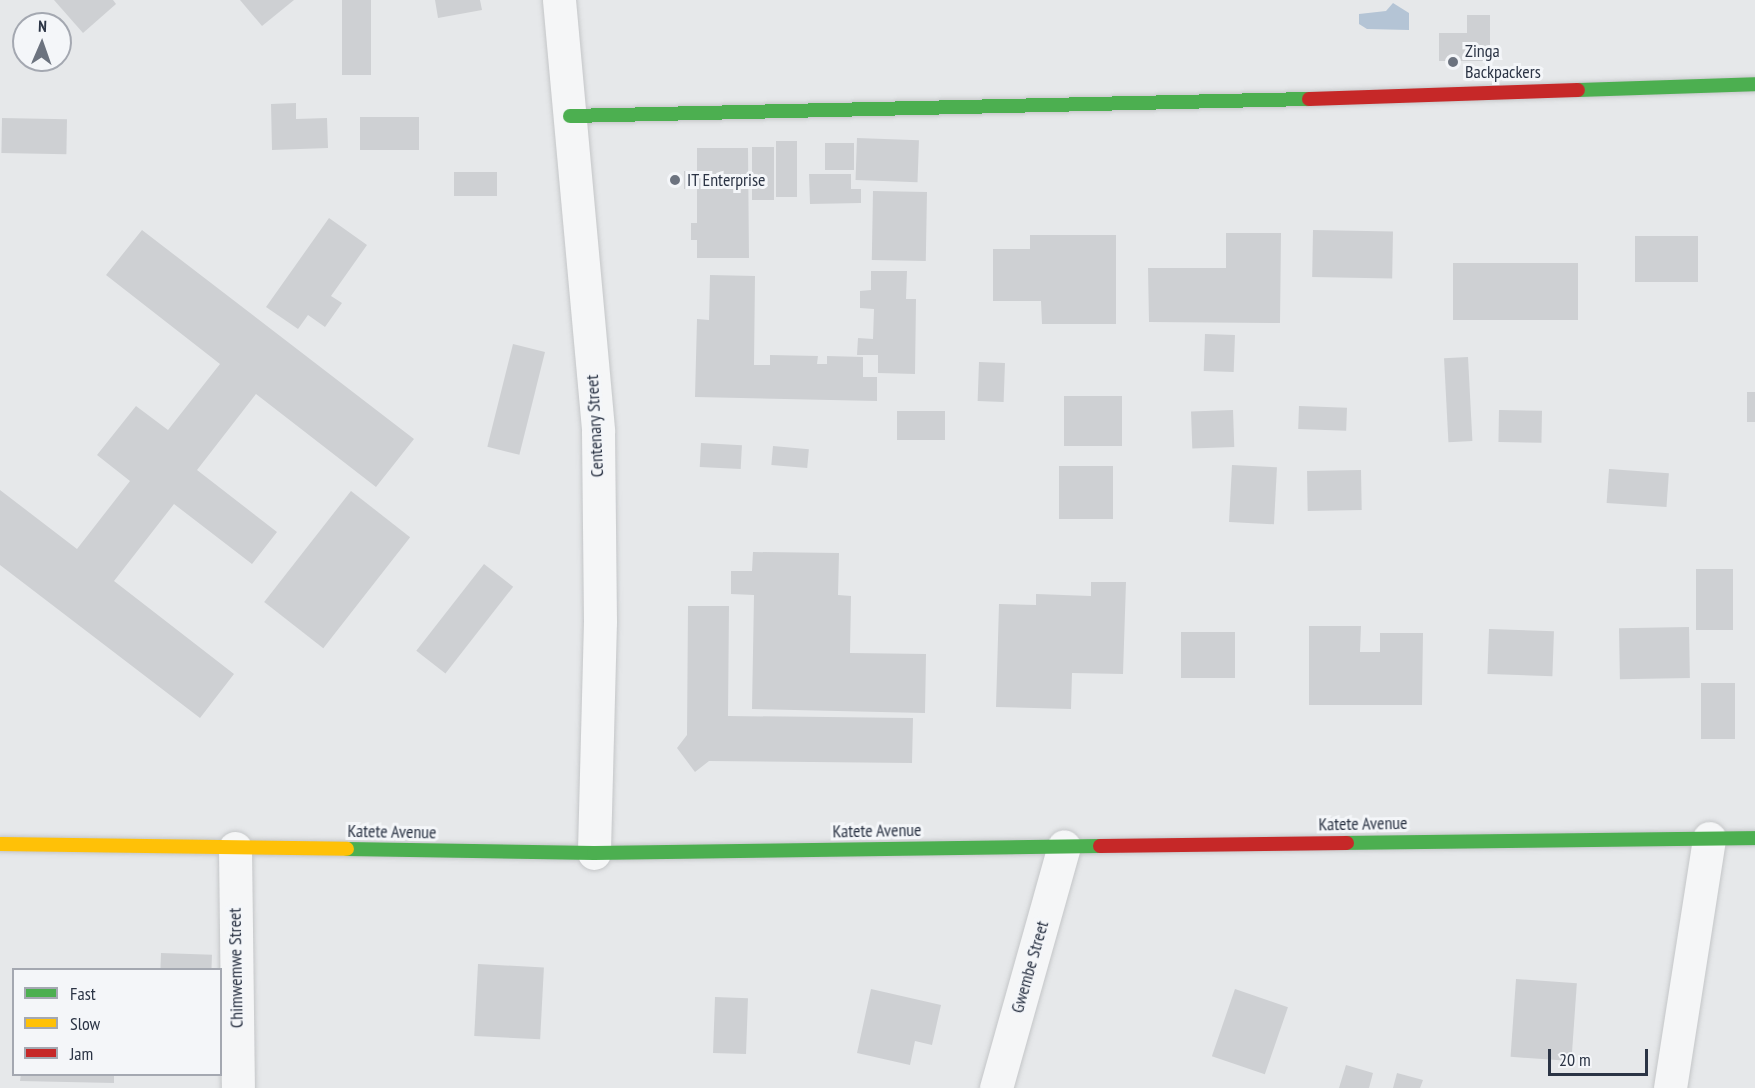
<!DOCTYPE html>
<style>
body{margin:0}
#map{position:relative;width:1755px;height:1088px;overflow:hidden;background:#e6e8ea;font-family:"PT Sans Narrow",sans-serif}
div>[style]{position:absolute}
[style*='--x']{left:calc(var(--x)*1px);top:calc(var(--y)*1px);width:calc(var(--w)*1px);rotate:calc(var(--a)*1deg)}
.water>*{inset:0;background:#b4c4d5}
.building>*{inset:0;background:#ced0d3;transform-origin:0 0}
.roads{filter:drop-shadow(0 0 2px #c4c6c8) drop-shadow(0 0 2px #c4c6c8)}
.street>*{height:33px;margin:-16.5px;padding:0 16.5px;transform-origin:16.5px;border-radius:16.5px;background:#f5f6f7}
.fast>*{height:14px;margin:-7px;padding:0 7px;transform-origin:7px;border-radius:7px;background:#4caf50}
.slow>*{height:14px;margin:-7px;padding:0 7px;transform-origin:7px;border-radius:7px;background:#ffc107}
.jam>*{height:14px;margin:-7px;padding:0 7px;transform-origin:7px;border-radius:7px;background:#c62828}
.dots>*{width:16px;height:16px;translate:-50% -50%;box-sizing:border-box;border:3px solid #f4f6f9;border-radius:50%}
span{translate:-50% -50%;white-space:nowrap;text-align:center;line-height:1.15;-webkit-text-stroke:6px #f4f6f9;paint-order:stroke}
.poi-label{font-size:18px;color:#2b3445}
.left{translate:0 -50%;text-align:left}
.street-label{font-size:18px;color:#2b3445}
.legend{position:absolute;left:12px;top:968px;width:210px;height:108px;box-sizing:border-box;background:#f4f6f9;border:2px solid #a4a8b1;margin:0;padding:8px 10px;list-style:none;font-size:18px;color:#2b3445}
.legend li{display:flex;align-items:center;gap:12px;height:30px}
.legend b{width:30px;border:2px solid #a4a8b1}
.north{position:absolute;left:12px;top:12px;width:60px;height:60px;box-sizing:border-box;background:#f4f6f9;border:2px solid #a4a8b1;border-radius:50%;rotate:2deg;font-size:16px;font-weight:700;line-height:24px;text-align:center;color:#2b3445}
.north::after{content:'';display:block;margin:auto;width:21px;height:27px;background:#6c737f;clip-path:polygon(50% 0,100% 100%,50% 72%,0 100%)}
.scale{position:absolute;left:1548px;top:1049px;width:100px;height:27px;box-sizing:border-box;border:3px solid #2b3445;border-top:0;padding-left:8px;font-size:18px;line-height:21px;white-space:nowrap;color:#2b3445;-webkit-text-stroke:4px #f4f6f9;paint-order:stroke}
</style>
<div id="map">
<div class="water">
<i style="clip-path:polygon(1393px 3px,1409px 13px,1409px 30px,1367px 29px,1359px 24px,1359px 14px,1386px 11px)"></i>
</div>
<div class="building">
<i style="clip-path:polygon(54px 0,113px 0,116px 4px,83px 33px)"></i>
<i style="clip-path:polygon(240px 0,294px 0,262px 26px)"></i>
<i style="left:342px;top:0;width:29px;height:75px"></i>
<i style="clip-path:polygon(435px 0,480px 0,482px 10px,438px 18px)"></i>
<i style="clip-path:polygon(1467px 15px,1490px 15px,1490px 61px,1439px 61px,1439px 33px,1467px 33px)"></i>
<i style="clip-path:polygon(296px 103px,296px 119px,327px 118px,328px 148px,272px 150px,271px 104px)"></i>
<i style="left:360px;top:117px;width:59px;height:33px"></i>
<i style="left:2px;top:118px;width:65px;height:35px;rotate:1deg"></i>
<i style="left:857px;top:138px;width:62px;height:42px;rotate:2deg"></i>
<i style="left:776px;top:141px;width:21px;height:56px"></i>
<i style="left:825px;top:143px;width:29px;height:27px"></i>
<i style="left:752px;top:147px;width:22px;height:53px"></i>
<i style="clip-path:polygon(697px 148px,748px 148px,749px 258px,697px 258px,697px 240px,691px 240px,691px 223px,697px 223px,697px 189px,684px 189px,684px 171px,697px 171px)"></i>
<i style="left:454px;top:172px;width:43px;height:24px"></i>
<i style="clip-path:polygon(809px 174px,851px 174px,851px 189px,861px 189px,861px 203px,810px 204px)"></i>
<i style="left:873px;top:191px;width:54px;height:69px;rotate:1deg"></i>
<i style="clip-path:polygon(329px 218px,367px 245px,331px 296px,342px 303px,325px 327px,308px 315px,298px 329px,266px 307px)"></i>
<i style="clip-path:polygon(142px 230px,414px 439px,376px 487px,256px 394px,197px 470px,277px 532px,252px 564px,174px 504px,114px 581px,234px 674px,200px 718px,0 565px,0 490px,77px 549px,130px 481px,97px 455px,136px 406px,168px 430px,220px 364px,106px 275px)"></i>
<i style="left:1313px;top:230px;width:80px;height:47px;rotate:1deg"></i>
<i style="clip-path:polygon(1226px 233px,1281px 233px,1280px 323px,1149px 322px,1148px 268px,1226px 268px)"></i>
<i style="clip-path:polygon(1030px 235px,1116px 235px,1116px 324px,1042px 324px,1041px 301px,993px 301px,993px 249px,1030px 249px)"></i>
<i style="left:1635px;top:236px;width:63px;height:46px"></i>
<i style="left:1578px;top:263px;width:57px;height:125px;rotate:90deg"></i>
<i style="clip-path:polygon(871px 271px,907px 271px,906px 299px,916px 299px,915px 374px,878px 373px,878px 355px,857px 355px,858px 338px,873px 339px,874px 309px,860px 308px,860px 291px,871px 290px)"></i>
<i style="clip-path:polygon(710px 275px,755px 276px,754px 365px,770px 365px,770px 355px,818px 356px,817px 364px,827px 364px,827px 356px,863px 357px,863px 377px,877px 377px,877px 401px,695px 397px,697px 319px,709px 320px)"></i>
<i style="left:1205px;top:334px;width:30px;height:37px;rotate:2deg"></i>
<i style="left:513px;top:344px;width:33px;height:106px;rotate:14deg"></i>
<i style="left:1468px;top:357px;width:84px;height:24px;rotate:87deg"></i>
<i style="left:979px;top:362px;width:26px;height:39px;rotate:2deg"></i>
<i style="left:1747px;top:392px;width:8px;height:30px"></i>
<i style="left:1122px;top:396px;width:50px;height:58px;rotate:90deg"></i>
<i style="left:1299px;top:406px;width:48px;height:23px;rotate:2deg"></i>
<i style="left:1233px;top:410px;width:37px;height:42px;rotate:88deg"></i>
<i style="left:1499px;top:410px;width:43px;height:32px;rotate:1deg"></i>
<i style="left:897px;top:411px;width:48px;height:29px"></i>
<i style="left:701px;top:443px;width:41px;height:24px;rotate:3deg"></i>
<i style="left:773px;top:446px;width:36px;height:19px;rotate:5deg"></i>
<i style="left:1232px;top:465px;width:45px;height:57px;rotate:3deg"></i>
<i style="left:1059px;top:466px;width:54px;height:53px"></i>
<i style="left:1609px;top:469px;width:60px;height:34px;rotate:4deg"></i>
<i style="left:1361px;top:470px;width:40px;height:54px;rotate:89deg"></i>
<i style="left:351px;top:491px;width:75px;height:141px;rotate:38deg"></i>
<i style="clip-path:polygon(753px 552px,839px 553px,838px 595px,851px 596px,850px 653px,926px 654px,925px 713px,752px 709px,754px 595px,731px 594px,731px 571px,752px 571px)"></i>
<i style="left:484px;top:564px;width:37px;height:110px;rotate:38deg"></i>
<i style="left:1696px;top:569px;width:37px;height:61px"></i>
<i style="clip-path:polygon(1091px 582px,1126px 582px,1123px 674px,1072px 673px,1071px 709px,996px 707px,999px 604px,1036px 605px,1036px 594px,1091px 596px)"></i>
<i style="clip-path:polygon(688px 606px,729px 606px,728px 716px,913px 718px,912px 763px,709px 761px,695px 772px,677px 748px,687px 735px)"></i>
<i style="clip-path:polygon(1309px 626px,1361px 626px,1360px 652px,1380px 652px,1380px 633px,1423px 633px,1422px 705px,1309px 705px)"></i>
<i style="left:1689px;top:627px;width:51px;height:70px;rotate:89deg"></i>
<i style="left:1489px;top:629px;width:65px;height:45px;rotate:2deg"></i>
<i style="left:1181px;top:632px;width:54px;height:46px"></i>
<i style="left:1701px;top:683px;width:34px;height:56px"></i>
<i style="left:161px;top:953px;width:51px;height:17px;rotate:2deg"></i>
<i style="left:478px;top:964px;width:66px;height:72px;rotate:3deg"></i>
<i style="left:1516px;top:979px;width:61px;height:78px;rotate:4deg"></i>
<i style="clip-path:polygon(871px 989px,941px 1005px,932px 1045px,915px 1041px,910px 1065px,857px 1053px)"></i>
<i style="left:1235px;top:989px;width:56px;height:71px;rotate:19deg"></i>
<i style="left:715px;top:997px;width:33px;height:56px;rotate:2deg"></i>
<i style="clip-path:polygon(1346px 1065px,1373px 1073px,1369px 1088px,1339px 1088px)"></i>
<i style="clip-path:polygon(1397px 1073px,1423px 1080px,1420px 1088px,1393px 1088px)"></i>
<i style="clip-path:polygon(21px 1074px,114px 1074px,114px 1083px,20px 1081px)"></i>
</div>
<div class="roads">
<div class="street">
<i style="--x:559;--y:0;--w:433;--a:84.8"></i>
<i style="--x:598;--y:431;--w:190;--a:89.4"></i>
<i style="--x:600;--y:621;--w:232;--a:91.5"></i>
<i style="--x:235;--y:848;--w:240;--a:89.3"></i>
<i style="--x:996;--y:1088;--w:251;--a:-74.3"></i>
<i style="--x:1670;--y:1088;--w:253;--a:-81.1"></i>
</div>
<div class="fast">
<i style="--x:1578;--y:90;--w:177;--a:-1.9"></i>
<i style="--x:570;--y:116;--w:739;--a:-1.32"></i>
<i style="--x:1347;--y:843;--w:408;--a:-0.7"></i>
<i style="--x:347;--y:849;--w:247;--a:0.9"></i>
<i style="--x:594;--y:853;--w:506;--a:-0.79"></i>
</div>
<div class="slow">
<i style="--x:0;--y:844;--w:347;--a:0.8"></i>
</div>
<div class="jam">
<i style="--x:1309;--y:99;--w:269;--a:-1.9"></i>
<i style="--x:1100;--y:846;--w:247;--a:-0.7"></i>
</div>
</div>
<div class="dots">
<i style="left:1453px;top:62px;background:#6c737f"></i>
<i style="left:675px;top:180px;background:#6c737f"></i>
</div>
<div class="poi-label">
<span class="left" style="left:1465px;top:62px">Zinga<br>Backpackers</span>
<span class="left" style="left:687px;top:180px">IT Enterprise</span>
</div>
<div class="street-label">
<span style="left:595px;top:426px;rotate:-93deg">Centenary Street</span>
<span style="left:1363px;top:824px;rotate:-1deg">Katete Avenue</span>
<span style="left:877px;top:831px;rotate:-1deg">Katete Avenue</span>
<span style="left:392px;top:832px;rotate:1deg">Katete Avenue</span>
<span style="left:1030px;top:967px;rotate:-74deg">Gwembe Street</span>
<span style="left:236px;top:968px;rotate:-91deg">Chimwemwe Street</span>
</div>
<ul class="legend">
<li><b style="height:8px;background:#4caf50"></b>Fast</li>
<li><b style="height:8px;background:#ffc107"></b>Slow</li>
<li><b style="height:8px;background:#c62828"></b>Jam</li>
</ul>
<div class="north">N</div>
<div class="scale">20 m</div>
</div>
